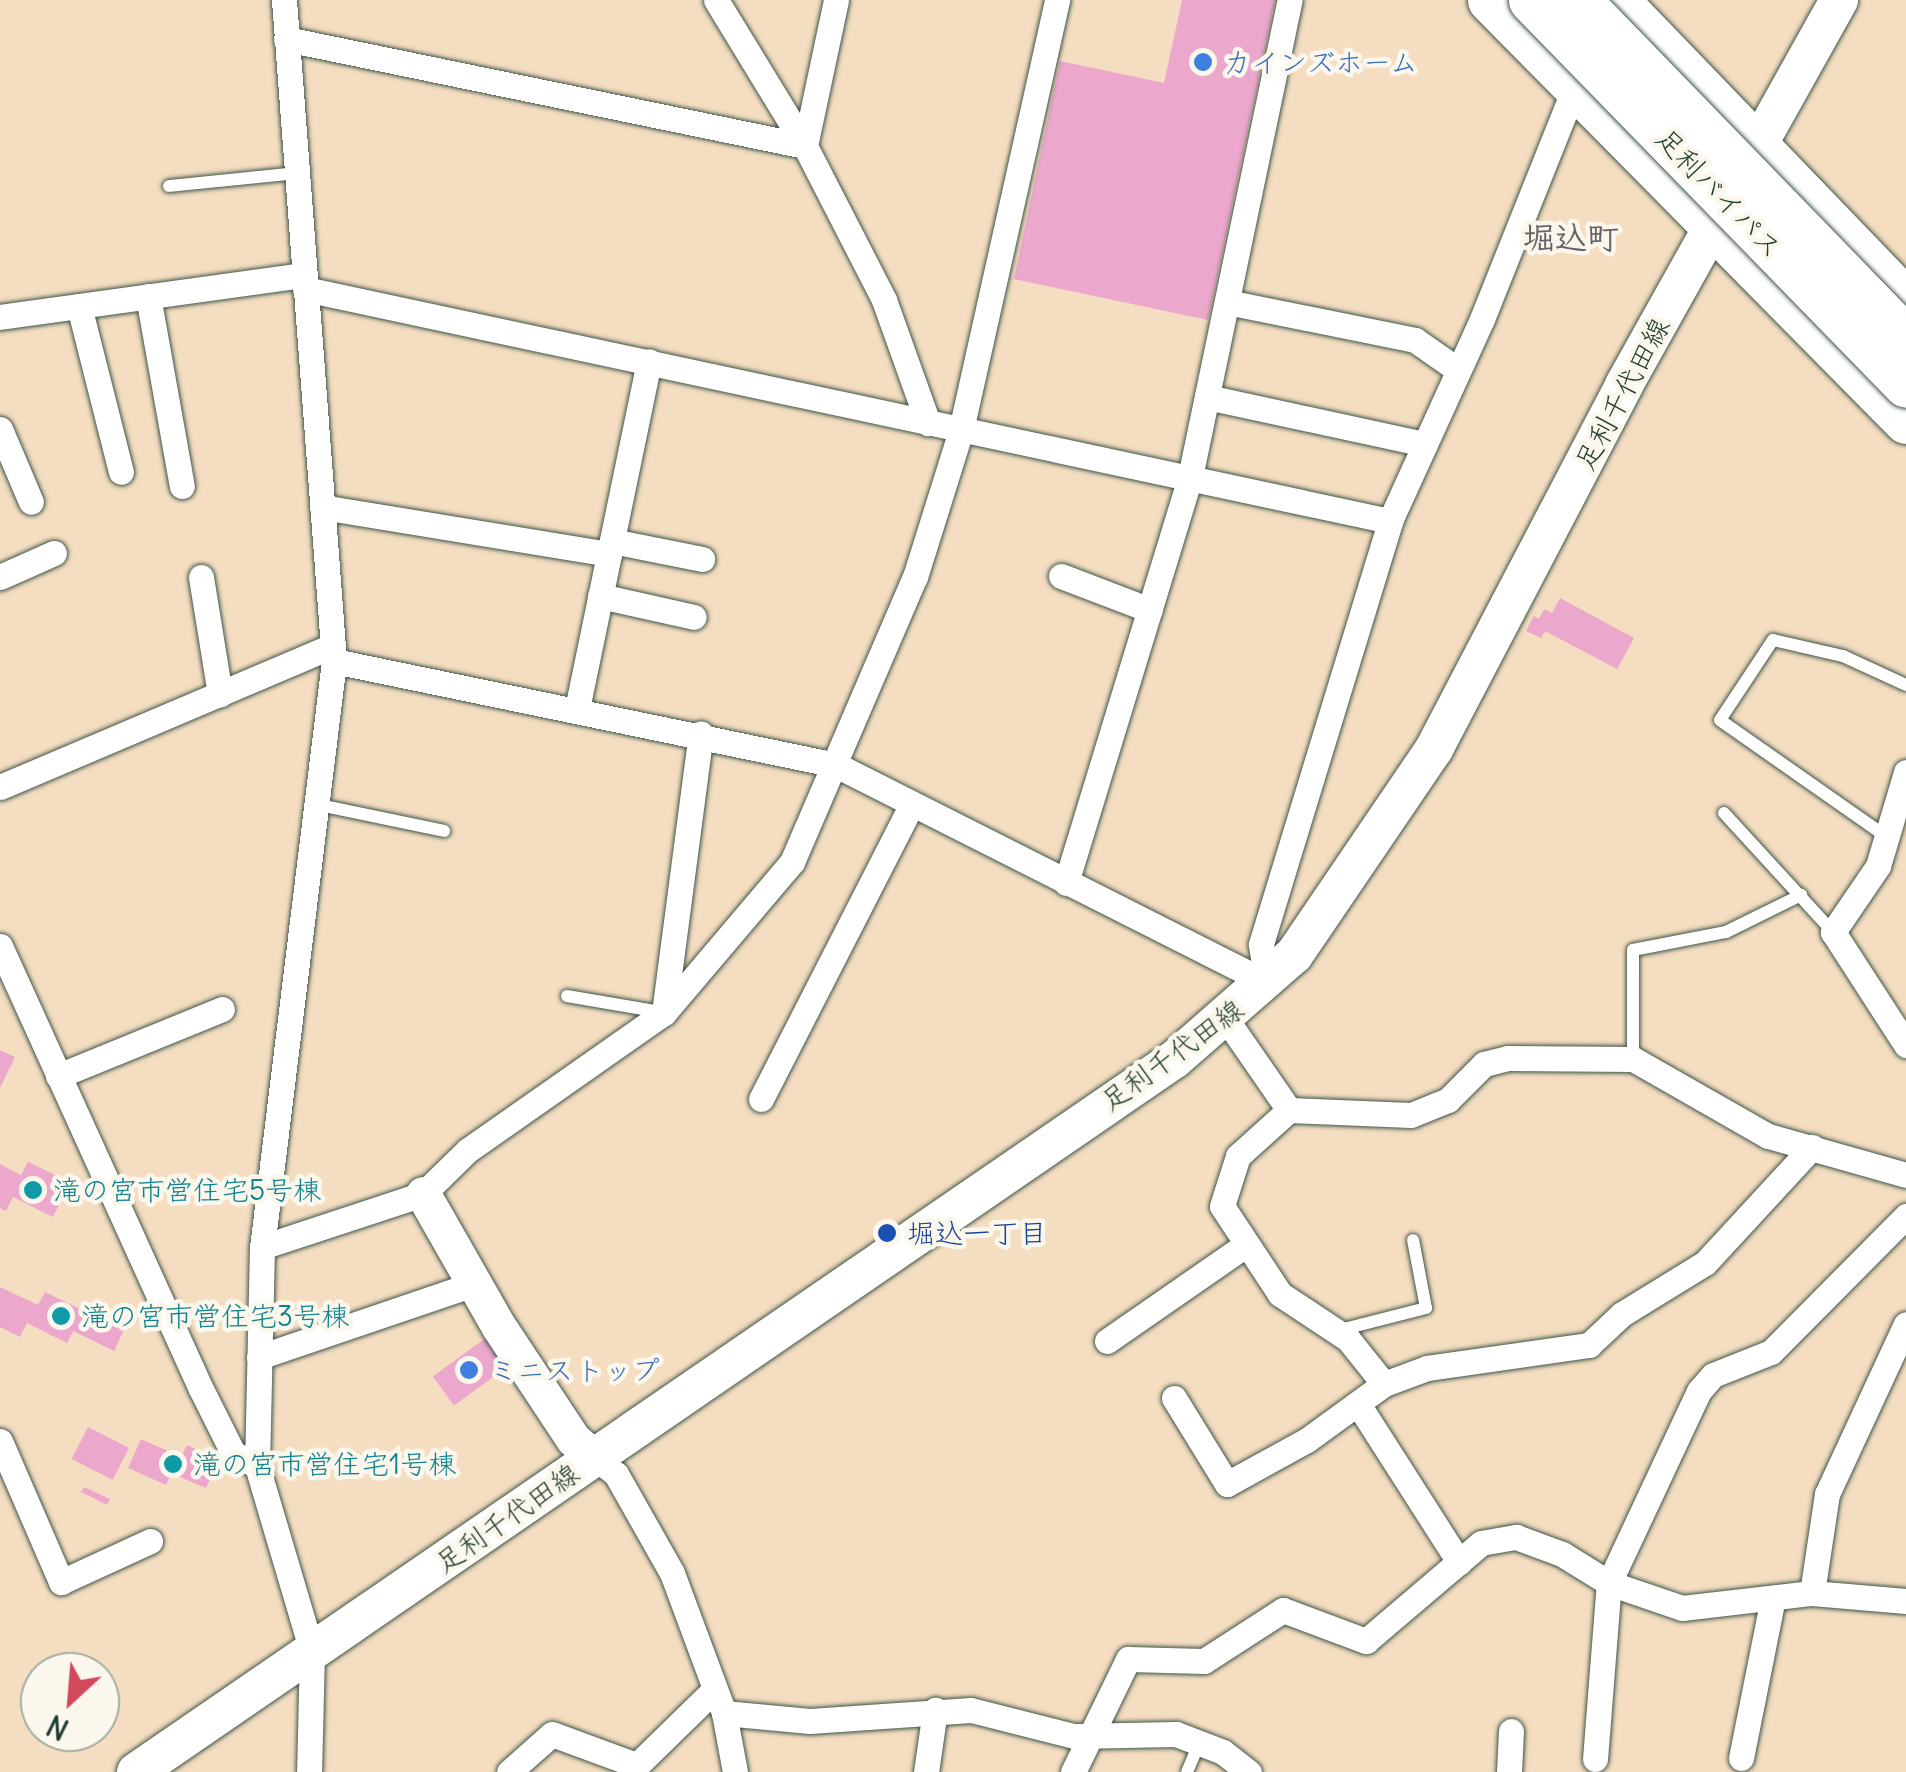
<!DOCTYPE html>
<meta charset="utf-8">
<style>
body{margin:0}
#map{position:relative;width:1906px;height:1772px;overflow:hidden;background:#f4ddc0;font-family:Delius,"Klee One",sans-serif}
div>[style]{position:absolute}
[style*='--x']{left:calc(var(--x)*1px);top:calc(var(--y)*1px);width:calc(var(--w)*1px);rotate:calc(var(--a)*1deg)}
.building>*{inset:0;background:#eca7cc;transform-origin:0 0}
.roads{filter:drop-shadow(0 0 2px #3f5549) drop-shadow(0 0 2px #3f5549)}
.lane>*{height:12px;margin:-6px;padding:0 6px;transform-origin:6px;border-radius:6px;background:#fff}
.street>*{height:25px;margin:-12.5px;padding:0 12.5px;transform-origin:12.5px;border-radius:12.5px;background:#fff}
.secondary>*{height:35px;margin:-17.5px;padding:0 17.5px;transform-origin:17.5px;border-radius:17.5px;background:#fff}
.primary>*{height:38px;margin:-19px;padding:0 19px;transform-origin:19px;border-radius:19px;background:#fff}
.highway>*{height:45px;margin:-22.5px;padding:0 22.5px;transform-origin:22.5px;border-radius:22.5px;background:#fff}
.bridges{filter:drop-shadow(0 0 2px #3f5549) drop-shadow(0 0 2px #3f5549)}
.highway-bridge>*{height:45px;margin:-22.5px;padding:0 22.5px;transform-origin:22.5px;border-radius:22.5px;background:#fff}
.dots>*{width:28px;height:28px;translate:-50% -50%;box-sizing:border-box;border:5px solid #fbf7ec;border-radius:50%}
span{translate:-50% -50%;white-space:nowrap;text-align:center;line-height:1.15;-webkit-text-stroke:9px #fbf7ec;paint-order:stroke}
.shop-label{font-size:28px;color:#366cbe}
.left{translate:0 -50%;text-align:left}
.street-label{font-size:28px;color:#1f3d34}
.culture-label{font-size:28px;color:#0d838f}
.transit-label{font-size:28px;color:#164399}
.quarter-label{font-size:32px;color:#676269;font-weight:700}
.north{position:absolute;left:20px;top:1652px;width:100px;height:100px;box-sizing:border-box;background:#fbf7ec;border:2px solid #a3ada2;border-radius:50%;rotate:206deg;font-size:28px;font-weight:700;line-height:40px;text-align:center;color:#1f3d34}
.north::after{content:'';display:block;margin:auto;width:35px;height:45px;background:#d1495b;clip-path:polygon(50% 0,100% 100%,50% 72%,0 100%)}
</style>
<div id="map">
<div class="building">
<i style="clip-path:polygon(1182px 0,1275px 0,1208px 320px,1014px 279px,1060px 61px,1164px 83px)"></i>
<i style="clip-path:polygon(1560px 598px,1634px 638px,1617px 669px,1545px 631px,1541px 638px,1526px 631px,1534px 616px,1539px 619px,1544px 609px,1552px 613px)"></i>
<i style="clip-path:polygon(0 1050px,15px 1057px,0 1088px)"></i>
<i style="clip-path:polygon(28px 1162px,70px 1182px,53px 1217px,13px 1197px,6px 1211px,0 1208px,0 1164px,21px 1175px)"></i>
<i style="clip-path:polygon(0 1287px,38px 1305px,45px 1292px,86px 1312px,92px 1301px,129px 1319px,114px 1351px,73px 1331px,67px 1343px,27px 1323px,20px 1337px,0 1327px)"></i>
<i style="left:487px;top:1337px;width:36px;height:67px;rotate:54deg"></i>
<i style="left:88px;top:1427px;width:46px;height:36px;rotate:27deg"></i>
<i style="clip-path:polygon(141px 1439px,181px 1457px,187px 1445px,219px 1459px,206px 1488px,171px 1473px,166px 1485px,128px 1468px)"></i>
<i style="clip-path:polygon(84px 1487px,110px 1499px,107px 1505px,81px 1492px)"></i>
</div>
<div class="roads">
<div class="lane">
<i style="--x:169;--y:186;--w:128;--a:-5.8"></i>
<i style="--x:315;--y:804;--w:132;--a:11.8"></i>
<i style="--x:1724;--y:813;--w:161;--a:47.5"></i>
<i style="--x:1884;--y:835;--w:200;--a:-145"></i>
<i style="--x:1720;--y:720;--w:96;--a:-56.5"></i>
<i style="--x:1773;--y:640;--w:72;--a:12.9"></i>
<i style="--x:1843;--y:656;--w:69;--a:24.7"></i>
<i style="--x:567;--y:996;--w:95;--a:9.7"></i>
<i style="--x:1633;--y:1059;--w:109;--a:-90"></i>
<i style="--x:1633;--y:950;--w:95;--a:-11"></i>
<i style="--x:1726;--y:932;--w:84;--a:-26.3"></i>
<i style="--x:1336;--y:1331;--w:93;--a:-14.3"></i>
<i style="--x:1426;--y:1308;--w:69;--a:-100.8"></i>
<i style="--x:1187;--y:1772;--w:34;--a:-67"></i>
</div>
<div class="street">
<i style="--x:284;--y:0;--w:663;--a:85.67"></i>
<i style="--x:334;--y:661;--w:590;--a:97"></i>
<i style="--x:262;--y:1247;--w:219;--a:91.3"></i>
<i style="--x:257;--y:1466;--w:194;--a:73.5"></i>
<i style="--x:312;--y:1652;--w:120;--a:91.4"></i>
<i style="--x:716;--y:0;--w:171;--a:58.6"></i>
<i style="--x:805;--y:146;--w:173;--a:62.8"></i>
<i style="--x:884;--y:300;--w:131;--a:70.3"></i>
<i style="--x:286;--y:39;--w:530;--a:11.65"></i>
<i style="--x:805;--y:146;--w:149;--a:-78"></i>
<i style="--x:305;--y:289;--w:1110;--a:12.07"></i>
<i style="--x:148;--y:296;--w:193;--a:79.9"></i>
<i style="--x:1227;--y:302;--w:192;--a:11.4"></i>
<i style="--x:1415;--y:340;--w:52;--a:34.9"></i>
<i style="--x:79;--y:306;--w:171;--a:75.8"></i>
<i style="--x:0;--y:317;--w:307;--a:-7.9"></i>
<i style="--x:1207;--y:397;--w:223;--a:12.2"></i>
<i style="--x:0;--y:429;--w:79;--a:67"></i>
<i style="--x:322;--y:507;--w:291;--a:9.3"></i>
<i style="--x:612;--y:541;--w:92;--a:11.3"></i>
<i style="--x:1061;--y:576;--w:95;--a:20.9"></i>
<i style="--x:0;--y:577;--w:59;--a:-24"></i>
<i style="--x:201;--y:577;--w:119;--a:80.8"></i>
<i style="--x:600;--y:596;--w:96;--a:12.6"></i>
<i style="--x:334;--y:661;--w:513;--a:11.7"></i>
<i style="--x:836;--y:765;--w:483;--a:26.8"></i>
<i style="--x:1267;--y:983;--w:39;--a:-99"></i>
<i style="--x:1261;--y:944;--w:442;--a:-73"></i>
<i style="--x:1390;--y:521;--w:222;--a:-65.5"></i>
<i style="--x:1482;--y:319;--w:253;--a:-68.2"></i>
<i style="--x:577;--y:709;--w:355;--a:-78.3"></i>
<i style="--x:1906;--y:772;--w:98;--a:106.6"></i>
<i style="--x:1878;--y:866;--w:80;--a:124.3"></i>
<i style="--x:1833;--y:932;--w:135;--a:57.1"></i>
<i style="--x:0;--y:787;--w:361;--a:-23"></i>
<i style="--x:1066;--y:883;--w:425;--a:-73"></i>
<i style="--x:1190;--y:477;--w:487;--a:-78.2"></i>
<i style="--x:0;--y:946;--w:486;--a:65.6"></i>
<i style="--x:201;--y:1389;--w:72;--a:63.4"></i>
<i style="--x:233;--y:1453;--w:27;--a:28"></i>
<i style="--x:664;--y:1013;--w:282;--a:-82.5"></i>
<i style="--x:1226;--y:1019;--w:111;--a:55.3"></i>
<i style="--x:58;--y:1076;--w:177;--a:-22.2"></i>
<i style="--x:761;--y:1099;--w:331;--a:-62.9"></i>
<i style="--x:262;--y:1247;--w:169;--a:-18.2"></i>
<i style="--x:423;--y:1194;--w:63;--a:-44.4"></i>
<i style="--x:468;--y:1150;--w:239;--a:-35"></i>
<i style="--x:664;--y:1013;--w:198;--a:-49.7"></i>
<i style="--x:792;--y:862;--w:310;--a:-66.7"></i>
<i style="--x:915;--y:577;--w:154;--a:-72.6"></i>
<i style="--x:961;--y:430;--w:441;--a:-77.4"></i>
<i style="--x:1107;--y:1341;--w:165;--a:-34.7"></i>
<i style="--x:259;--y:1357;--w:224;--a:-18.8"></i>
<i style="--x:1384;--y:1384;--w:58;--a:-128.7"></i>
<i style="--x:1348;--y:1339;--w:82;--a:-146.5"></i>
<i style="--x:1280;--y:1294;--w:105;--a:-123.4"></i>
<i style="--x:1222;--y:1206;--w:52;--a:-72.3"></i>
<i style="--x:1238;--y:1156;--w:69;--a:-42"></i>
<i style="--x:1289;--y:1110;--w:122;--a:2.3"></i>
<i style="--x:1411;--y:1115;--w:40;--a:-22"></i>
<i style="--x:1448;--y:1100;--w:51;--a:-45"></i>
<i style="--x:1484;--y:1064;--w:25;--a:-14"></i>
<i style="--x:1508;--y:1058;--w:125;--a:0.5"></i>
<i style="--x:1633;--y:1059;--w:155;--a:29.7"></i>
<i style="--x:1768;--y:1136;--w:143;--a:15.8"></i>
<i style="--x:1174;--y:1398;--w:101;--a:58.4"></i>
<i style="--x:1227;--y:1484;--w:91;--a:-28.8"></i>
<i style="--x:1307;--y:1440;--w:95;--a:-36"></i>
<i style="--x:1384;--y:1384;--w:46;--a:-20.4"></i>
<i style="--x:1427;--y:1368;--w:164;--a:-8.1"></i>
<i style="--x:1589;--y:1345;--w:45;--a:-43.2"></i>
<i style="--x:1622;--y:1314;--w:97;--a:-31.6"></i>
<i style="--x:1705;--y:1263;--w:158;--a:-47.3"></i>
<i style="--x:1358;--y:1404;--w:188;--a:57.4"></i>
<i style="--x:0;--y:1441;--w:154;--a:66.6"></i>
<i style="--x:61;--y:1582;--w:98;--a:-24.7"></i>
<i style="--x:594;--y:1457;--w:28;--a:38"></i>
<i style="--x:616;--y:1474;--w:114;--a:60.5"></i>
<i style="--x:672;--y:1573;--w:149;--a:69.6"></i>
<i style="--x:724;--y:1713;--w:60;--a:79.4"></i>
<i style="--x:1812;--y:1593;--w:100;--a:-81.4"></i>
<i style="--x:1827;--y:1494;--w:187;--a:-65.1"></i>
<i style="--x:724;--y:1713;--w:86;--a:5.3"></i>
<i style="--x:810;--y:1721;--w:161;--a:-3.9"></i>
<i style="--x:971;--y:1710;--w:106;--a:14.2"></i>
<i style="--x:1074;--y:1736;--w:102;--a:-1.1"></i>
<i style="--x:1176;--y:1734;--w:50;--a:21"></i>
<i style="--x:1223;--y:1752;--w:33;--a:38"></i>
<i style="--x:1741;--y:1758;--w:163;--a:-78.7"></i>
<i style="--x:1595;--y:1759;--w:177;--a:-85.5"></i>
<i style="--x:1609;--y:1583;--w:212;--a:-64.9"></i>
<i style="--x:1699;--y:1391;--w:21;--a:-49"></i>
<i style="--x:1713;--y:1375;--w:62;--a:-21.6"></i>
<i style="--x:1771;--y:1352;--w:192;--a:-45.2"></i>
<i style="--x:509;--y:1772;--w:57;--a:-41.5"></i>
<i style="--x:552;--y:1734;--w:86;--a:20.3"></i>
<i style="--x:630;--y:1772;--w:117;--a:-44.3"></i>
<i style="--x:926;--y:1772;--w:63;--a:-81.7"></i>
<i style="--x:1073;--y:1772;--w:126;--a:-64"></i>
<i style="--x:1128;--y:1659;--w:76;--a:1.5"></i>
<i style="--x:1204;--y:1661;--w:94;--a:-32.8"></i>
<i style="--x:1283;--y:1610;--w:89;--a:20.5"></i>
<i style="--x:1366;--y:1641;--w:151;--a:-40.4"></i>
<i style="--x:1481;--y:1543;--w:36;--a:-10"></i>
<i style="--x:1516;--y:1537;--w:49;--a:20.3"></i>
<i style="--x:1562;--y:1554;--w:55;--a:31.7"></i>
<i style="--x:1609;--y:1583;--w:77;--a:18.9"></i>
<i style="--x:1682;--y:1608;--w:131;--a:-6.6"></i>
<i style="--x:1812;--y:1593;--w:94;--a:4.9"></i>
<i style="--x:1509;--y:1772;--w:41;--a:-87.2"></i>
</div>
<div class="secondary">
<i style="--x:423;--y:1194;--w:153;--a:60.3"></i>
<i style="--x:499;--y:1327;--w:134;--a:56.5"></i>
<i style="--x:573;--y:1439;--w:28;--a:41"></i>
</div>
<div class="primary">
<i style="--x:136;--y:1772;--w:1260;--a:-34.46"></i>
<i style="--x:1175;--y:1059;--w:158;--a:-41.2"></i>
<i style="--x:1294;--y:955;--w:249;--a:-55.8"></i>
<i style="--x:1434;--y:749;--w:411;--a:-62.4"></i>
<i style="--x:1624;--y:385;--w:441;--a:-60.8"></i>
</div>
<div class="highway">
<i style="--x:1490;--y:0;--w:592;--a:45.34"></i>
<i style="--x:1616;--y:0;--w:418;--a:46.1"></i>
</div>
</div>
<div class="bridges">
<div class="highway-bridge">
<i style="--x:1531;--y:0;--w:537;--a:45.75"></i>
<i style="--x:1578;--y:0;--w:472;--a:45.9"></i>
</div>
</div>
<div class="dots">
<i style="left:1203px;top:62px;background:#3f7fe0"></i>
<i style="left:33px;top:1190px;background:#0f9aa8"></i>
<i style="left:887px;top:1233px;background:#1a4fb4"></i>
<i style="left:61px;top:1316px;background:#0f9aa8"></i>
<i style="left:469px;top:1370px;background:#3f7fe0"></i>
<i style="left:173px;top:1464px;background:#0f9aa8"></i>
</div>
<div class="shop-label">
<span class="left" style="left:1223px;top:62px">カインズホーム</span>
<span class="left" style="left:489px;top:1370px">ミニストップ</span>
</div>
<div class="street-label">
<span style="left:1719px;top:193px;rotate:46deg">足利バイパス</span>
<span style="left:1622px;top:394px;rotate:-62deg">足利千代田線</span>
<span style="left:1172px;top:1055px;rotate:-36deg">足利千代田線</span>
<span style="left:507px;top:1518px;rotate:-35deg">足利千代田線</span>
</div>
<div class="culture-label">
<span class="left" style="left:53px;top:1190px">滝の宮市営住宅5号棟</span>
<span class="left" style="left:81px;top:1316px">滝の宮市営住宅3号棟</span>
<span class="left" style="left:193px;top:1464px">滝の宮市営住宅1号棟</span>
</div>
<div class="transit-label">
<span class="left" style="left:907px;top:1233px">堀込一丁目</span>
</div>
<div class="quarter-label">
<span style="left:1571px;top:238px">堀込町</span>
</div>
<div class="north">N</div>
</div>
